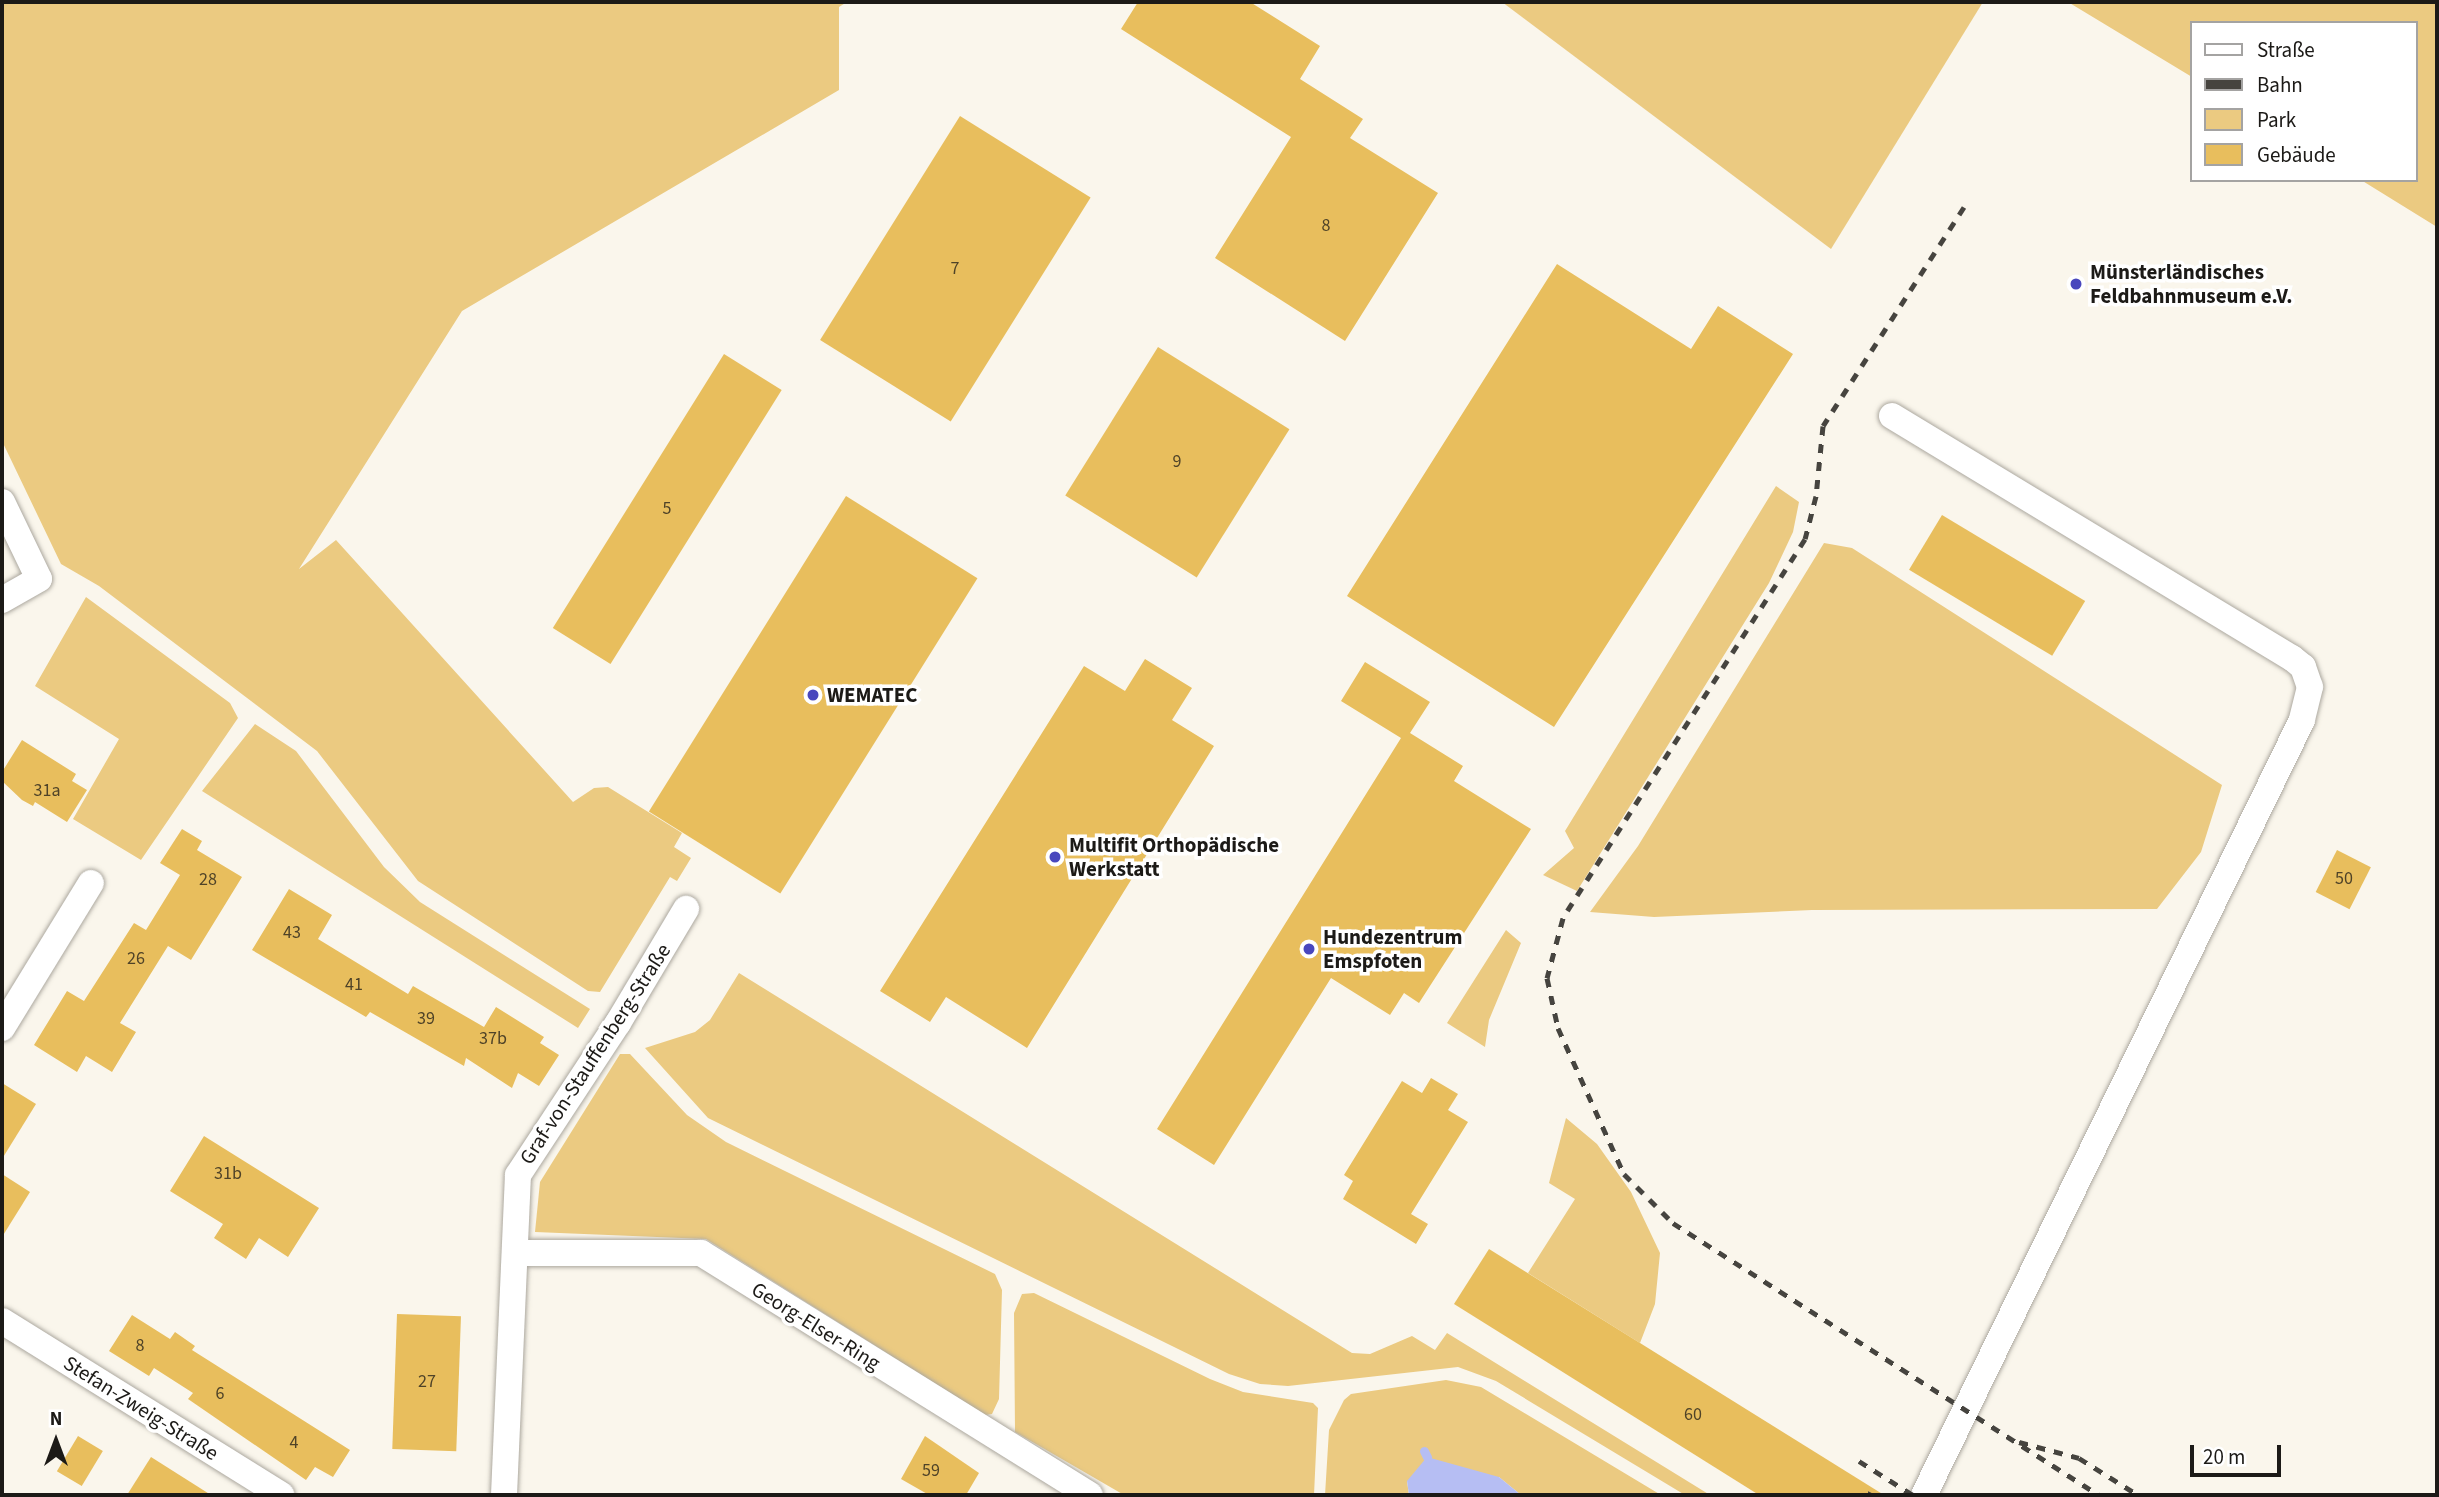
<!DOCTYPE html>
<meta charset="utf-8">
<style>
body{margin:0}
#map{position:relative;width:2439px;height:1497px;overflow:hidden;background:#faf6ec;font-family:"Source Sans 3",sans-serif}
div>[style]{position:absolute}
[style*='--x']{left:calc(var(--x)*1px);top:calc(var(--y)*1px);width:calc(var(--w)*1px);rotate:calc(var(--a)*1deg)}
.green>*{inset:0;background:#ebca81}
.water>*{inset:0;background:#b6bef3}
.stream>*{height:9px;margin:-4.5px;padding:0 4.5px;transform-origin:4.5px;border-radius:4.5px;background:#b6bef3}
.building>*{inset:0;background:#e8be5d;transform-origin:0 0}
.roads{filter:drop-shadow(0 0 2px #aca89f) drop-shadow(0 0 2px #aca89f)}
.minor>*{height:26px;margin:-13px;padding:0 13px;transform-origin:13px;border-radius:13px;background:#fff}
.rail>*{height:5px;margin-top:-2.5px;transform-origin:0;background:repeating-linear-gradient(90deg,#46443f 0 9px,transparent 0 18px)}
.dots>*{width:19px;height:19px;translate:-50% -50%;box-sizing:border-box;border:4px solid #fff;border-radius:50%}
span{translate:-50% -50%;white-space:nowrap;text-align:center;line-height:1.15;-webkit-text-stroke:7px #fff;paint-order:stroke}
.number-label{font-size:18px;color:#4f4328}
.number-label span{-webkit-text-stroke-width:0}
.poi-label{font-size:21px;color:#1c1a17;font-weight:700}
.left{translate:0 -50%;text-align:left}
.street-label{font-size:21px;color:#1c1a17}
.frame{position:absolute;inset:0;border:4px solid #1c1a17;pointer-events:none}
.legend{position:absolute;left:2190px;top:21px;width:228px;height:161px;box-sizing:border-box;background:#fff;border:2px solid #a4a3a2;margin:0;padding:9px 12px;list-style:none;font-size:21px;color:#1c1a17}
.legend li{display:flex;align-items:center;gap:14px;height:35px}
.legend b{width:35px;border:2px solid #a4a3a2}
.north{position:absolute;left:21px;top:1406px;width:70px;height:70px;-webkit-text-stroke:5px #fff;paint-order:stroke;rotate:0deg;font-size:19px;font-weight:700;line-height:28px;text-align:center;color:#1c1a17}
.north::after{content:'';display:block;margin:auto;width:24px;height:32px;background:#1c1a17;clip-path:polygon(50% 0,100% 100%,50% 72%,0 100%)}
.scale{position:absolute;left:2190px;top:1445px;width:91px;height:32px;box-sizing:border-box;border:4px solid #1c1a17;border-top:0;padding-left:9px;font-size:21px;line-height:24px;white-space:nowrap;color:#1c1a17;-webkit-text-stroke:5px #fff;paint-order:stroke}
</style>
<div id="map">
<div class="green">
<i style="clip-path:polygon(2px 2px,847px 2px,839px 7px,839px 90px,462px 311px,299px 569px,336px 540px,573px 802px,594px 788px,608px 787px,682px 833px,674px 847px,691px 858px,677px 881px,670px 877px,600px 992px,588px 991px,418px 881px,317px 751px,99px 586px,61px 564px,2px 441px)"></i>
<i style="clip-path:polygon(1502px 2px,1983px 2px,1831px 249px)"></i>
<i style="clip-path:polygon(2068px 2px,2437px 2px,2437px 227px,2361px 180px,2416px 180px,2416px 23px,2192px 23px,2192px 77px)"></i>
<i style="clip-path:polygon(1776px 486px,1799px 502px,1793px 532px,1769px 583px,1577px 891px,1543px 875px,1574px 848px,1565px 831px)"></i>
<i style="clip-path:polygon(1824px 543px,1852px 548px,2222px 785px,2201px 852px,2157px 909px,1812px 910px,1654px 917px,1590px 912px,1638px 846px)"></i>
<i style="clip-path:polygon(86px 597px,230px 703px,238px 718px,141px 860px,73px 819px,119px 739px,35px 686px)"></i>
<i style="clip-path:polygon(255px 724px,296px 751px,384px 867px,420px 902px,590px 1009px,578px 1028px,202px 791px)"></i>
<i style="clip-path:polygon(1506px 930px,1521px 943px,1489px 1020px,1485px 1047px,1447px 1023px)"></i>
<i style="clip-path:polygon(739px 973px,1352px 1353px,1370px 1354px,1412px 1336px,1435px 1350px,1447px 1333px,1710px 1495px,1685px 1495px,1496px 1381px,1458px 1367px,1288px 1386px,1260px 1384px,1229px 1374px,708px 1118px,645px 1048px,695px 1032px,710px 1020px)"></i>
<i style="clip-path:polygon(620px 1054px,630px 1054px,687px 1115px,726px 1142px,995px 1274px,1002px 1290px,999px 1399px,992px 1414px,985px 1415px,706px 1239px,535px 1232px,540px 1182px)"></i>
<i style="clip-path:polygon(1566px 1118px,1597px 1144px,1631px 1192px,1660px 1253px,1655px 1304px,1640px 1343px,1528px 1273px,1575px 1199px,1549px 1183px)"></i>
<i style="clip-path:polygon(1034px 1293px,1210px 1379px,1243px 1392px,1313px 1403px,1318px 1408px,1314px 1495px,1124px 1495px,1015px 1432px,1014px 1313px,1022px 1294px)"></i>
<i style="clip-path:polygon(1446px 1380px,1481px 1387px,1661px 1495px,1521px 1495px,1499px 1477px,1407px 1481px,1409px 1495px,1325px 1495px,1329px 1430px,1344px 1400px,1351px 1394px)"></i>
</div>
<div class="water">
<i style="clip-path:polygon(1427px 1457px,1499px 1477px,1521px 1495px,1409px 1495px,1407px 1481px)"></i>
</div>
<div class="stream">
<i style="--x:1424;--y:1451;--w:7;--a:63"></i>
</div>
<div class="building">
<i style="clip-path:polygon(1138px 2px,1250px 2px,1320px 46px,1300px 79px,1363px 119px,1350px 138px,1438px 193px,1345px 341px,1215px 258px,1291px 137px,1121px 29px)"></i>
<i style="left:960px;top:116px;width:154px;height:264px;rotate:32deg"></i>
<i style="clip-path:polygon(1557px 264px,1691px 349px,1718px 306px,1793px 354px,1554px 727px,1347px 596px)"></i>
<i style="left:1158px;top:347px;width:155px;height:175px;rotate:32deg"></i>
<i style="left:724px;top:354px;width:68px;height:323px;rotate:32deg"></i>
<i style="left:846px;top:496px;width:155px;height:372px;rotate:32deg"></i>
<i style="left:1942px;top:515px;width:167px;height:64px;rotate:31deg"></i>
<i style="clip-path:polygon(1145px 659px,1192px 688px,1172px 720px,1214px 746px,1027px 1048px,946px 997px,930px 1022px,880px 991px,1084px 666px,1125px 691px)"></i>
<i style="clip-path:polygon(1365px 662px,1430px 702px,1410px 733px,1463px 766px,1454px 781px,1531px 829px,1419px 1003px,1404px 993px,1390px 1015px,1331px 978px,1214px 1165px,1157px 1129px,1401px 738px,1341px 701px)"></i>
<i style="clip-path:polygon(22px 740px,76px 774px,72px 781px,87px 790px,67px 822px,35px 802px,33px 806px,22px 800px,2px 781px,2px 772px)"></i>
<i style="clip-path:polygon(182px 829px,202px 841px,197px 850px,242px 877px,191px 960px,168px 946px,120px 1023px,136px 1032px,112px 1072px,86px 1056px,77px 1072px,34px 1045px,67px 991px,84px 1001px,134px 923px,146px 930px,180px 875px,160px 863px)"></i>
<i style="left:2337px;top:850px;width:38px;height:47px;rotate:27deg"></i>
<i style="clip-path:polygon(289px 889px,332px 915px,318px 939px,408px 994px,413px 986px,484px 1027px,496px 1007px,544px 1037px,540px 1043px,559px 1055px,539px 1086px,518px 1073px,512px 1088px,466px 1058px,464px 1066px,370px 1012px,366px 1017px,252px 950px)"></i>
<i style="clip-path:polygon(1431px 1078px,1458px 1094px,1448px 1110px,1468px 1122px,1411px 1214px,1428px 1224px,1416px 1244px,1343px 1199px,1353px 1181px,1344px 1175px,1402px 1081px,1422px 1093px)"></i>
<i style="clip-path:polygon(2px 1083px,36px 1104px,2px 1159px)"></i>
<i style="clip-path:polygon(204px 1136px,319px 1208px,288px 1257px,259px 1238px,246px 1259px,214px 1238px,223px 1224px,170px 1191px)"></i>
<i style="clip-path:polygon(2px 1174px,30px 1192px,2px 1237px)"></i>
<i style="clip-path:polygon(1489px 1249px,1640px 1343px,1884px 1495px,1759px 1495px,1454px 1304px)"></i>
<i style="left:397px;top:1314px;width:64px;height:135px;rotate:2deg"></i>
<i style="clip-path:polygon(132px 1315px,170px 1339px,175px 1332px,195px 1346px,192px 1350px,350px 1450px,333px 1477px,315px 1467px,306px 1480px,188px 1399px,193px 1393px,154px 1368px,149px 1376px,109px 1351px)"></i>
<i style="left:78px;top:1436px;width:29px;height:41px;rotate:31deg"></i>
<i style="clip-path:polygon(925px 1436px,979px 1473px,966px 1495px,929px 1495px,901px 1479px)"></i>
<i style="clip-path:polygon(151px 1457px,211px 1495px,127px 1495px)"></i>
</div>
<div class="roads">
<div class="minor">
<i style="--x:1892;--y:416;--w:468;--a:31.2"></i>
<i style="--x:2292;--y:658;--w:14;--a:39"></i>
<i style="--x:2303;--y:667;--w:21;--a:71"></i>
<i style="--x:2310;--y:687;--w:34;--a:104"></i>
<i style="--x:2302;--y:720;--w:862;--a:116"></i>
<i style="--x:2;--y:502;--w:85;--a:64.3"></i>
<i style="--x:39;--y:579;--w:43;--a:150.4"></i>
<i style="--x:2;--y:1028;--w:170;--a:-58.5"></i>
<i style="--x:515;--y:1253;--w:186;--a:0"></i>
<i style="--x:701;--y:1253;--w:458;--a:31.9"></i>
<i style="--x:2;--y:1321;--w:329;--a:31.9"></i>
<i style="--x:504;--y:1495;--w:320;--a:-87.5"></i>
<i style="--x:518;--y:1175;--w:182;--a:-56.7"></i>
<i style="--x:618;--y:1023;--w:133;--a:-59.2"></i>
</div>
</div>
<div class="rail">
<i style="--x:1964;--y:207;--w:260;--a:122.8"></i>
<i style="--x:1823;--y:426;--w:70;--a:95.7"></i>
<i style="--x:1816;--y:496;--w:44;--a:104.3"></i>
<i style="--x:1805;--y:539;--w:450;--a:122.6"></i>
<i style="--x:1563;--y:918;--w:62;--a:104.9"></i>
<i style="--x:1547;--y:978;--w:51;--a:77.6"></i>
<i style="--x:1558;--y:1028;--w:160;--a:65.7"></i>
<i style="--x:1624;--y:1174;--w:69;--a:45"></i>
<i style="--x:1673;--y:1223;--w:505;--a:32.56"></i>
<i style="--x:2019;--y:1442;--w:62;--a:14.9"></i>
<i style="--x:2079;--y:1458;--w:70;--a:32.1"></i>
<i style="--x:1859;--y:1461;--w:64;--a:32.2"></i>
<i style="--x:1867;--y:1493;--w:4;--a:27"></i>
</div>
<div class="dots">
<i style="left:2076px;top:284px;background:#4947bd"></i>
<i style="left:813px;top:695px;background:#4947bd"></i>
<i style="left:1055px;top:857px;background:#4947bd"></i>
<i style="left:1309px;top:949px;background:#4947bd"></i>
</div>
<div class="number-label">
<span style="left:1326px;top:226px">8</span>
<span style="left:955px;top:269px">7</span>
<span style="left:1177px;top:462px">9</span>
<span style="left:667px;top:509px">5</span>
<span style="left:47px;top:791px">31a</span>
<span style="left:2344px;top:879px">50</span>
<span style="left:208px;top:880px">28</span>
<span style="left:292px;top:933px">43</span>
<span style="left:136px;top:959px">26</span>
<span style="left:354px;top:985px">41</span>
<span style="left:426px;top:1019px">39</span>
<span style="left:493px;top:1039px">37b</span>
<span style="left:228px;top:1174px">31b</span>
<span style="left:140px;top:1346px">8</span>
<span style="left:427px;top:1382px">27</span>
<span style="left:220px;top:1394px">6</span>
<span style="left:1693px;top:1415px">60</span>
<span style="left:294px;top:1443px">4</span>
<span style="left:931px;top:1471px">59</span>
</div>
<div class="poi-label">
<span class="left" style="left:2090px;top:284px">Münsterländisches<br>Feldbahnmuseum e.V.</span>
<span class="left" style="left:827px;top:695px">WEMATEC</span>
<span class="left" style="left:1069px;top:857px">Multifit Orthopädische<br>Werkstatt</span>
<span class="left" style="left:1323px;top:949px">Hundezentrum<br>Emspfoten</span>
</div>
<div class="street-label">
<span style="left:595px;top:1054px;rotate:-57deg">Graf-von-Stauffenberg-Straße</span>
<span style="left:816px;top:1326px;rotate:32deg">Georg-Elser-Ring</span>
<span style="left:141px;top:1408px;rotate:32deg">Stefan-Zweig-Straße</span>
</div>
<div class="frame"></div>
<ul class="legend">
<li><b style="height:9px;background:#fff"></b>Straße</li>
<li><b style="height:9px;background:#46443f"></b>Bahn</li>
<li><b style="height:19px;background:#ebca81"></b>Park</li>
<li><b style="height:19px;background:#e8be5d"></b>Gebäude</li>
</ul>
<div class="north">N</div>
<div class="scale">20 m</div>
</div>
